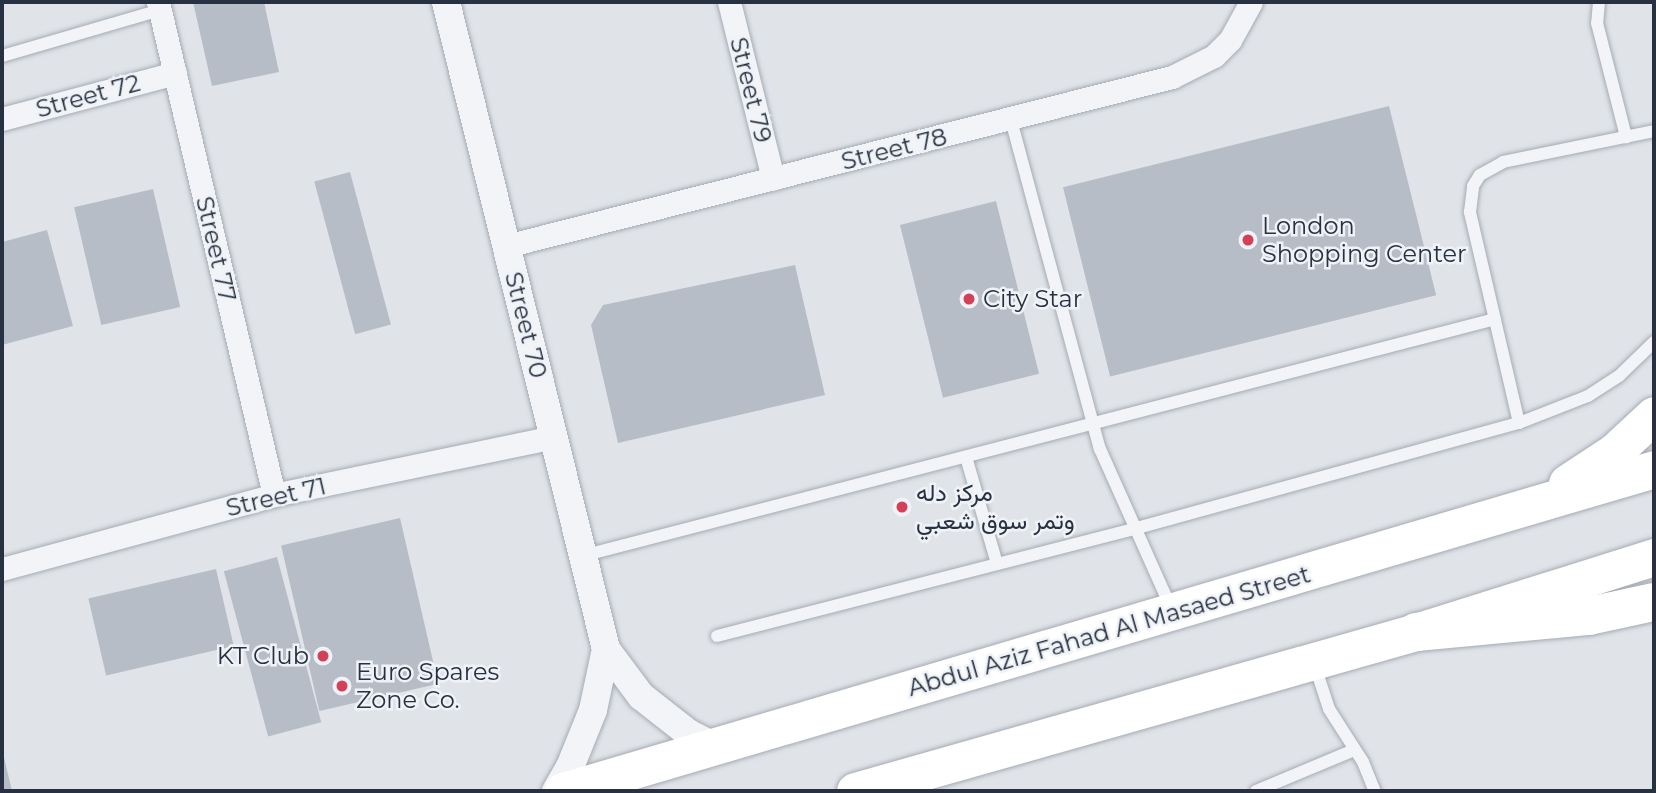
<!DOCTYPE html>
<meta charset="utf-8">
<style>
body{margin:0}
#map{position:relative;width:1656px;height:793px;overflow:hidden;background:#e0e4e9;font-family:Montserrat,Vazirmatn,sans-serif}
div>[style]{position:absolute}
[style*='--x']{left:calc(var(--x)*1px);top:calc(var(--y)*1px);width:calc(var(--w)*1px);rotate:calc(var(--a)*1deg)}
.building>*{inset:0;background:#b7bdc6;transform-origin:0 0}
.roads{filter:drop-shadow(0 0 2px #a5abb3) drop-shadow(0 0 2px #a5abb3)}
.service>*{height:12px;margin:-6px;padding:0 6px;transform-origin:6px;border-radius:6px;background:#f3f4f7}
.minor>*{height:23px;margin:-11.5px;padding:0 11.5px;transform-origin:11.5px;border-radius:11.5px;background:#f3f4f7}
.tertiary>*{height:28px;margin:-14px;padding:0 14px;transform-origin:14px;border-radius:14px;background:#f3f4f7}
.primary>*{height:37px;margin:-18.5px;padding:0 18.5px;transform-origin:18.5px;border-radius:18.5px;background:#fff}
.motorway>*{height:38px;margin:-19px;padding:0 19px;transform-origin:19px;border-radius:19px;background:#fff}
.dots>*{width:19px;height:19px;translate:-50% -50%;box-sizing:border-box;border:4px solid #eff3f7;border-radius:50%}
span{translate:-50% -50%;white-space:nowrap;text-align:center;line-height:1.15;-webkit-text-stroke:5px #eff3f7;paint-order:stroke}
.street-label{font-size:24px;color:#283141}
.poi-label{font-size:24px;color:#283141}
.left{translate:0 -50%;text-align:left}
.right{translate:-100% -50%;text-align:right}
.frame{position:absolute;inset:0;border:4px solid #283141;pointer-events:none}
</style>
<div id="map">
<div class="building">
<i style="clip-path:polygon(193px 2px,264px 2px,279px 72px,212px 86px)"></i>
<i style="left:1389px;top:106px;width:195px;height:336px;rotate:76deg"></i>
<i style="left:350px;top:172px;width:158px;height:37px;rotate:75deg"></i>
<i style="left:153px;top:189px;width:121px;height:81px;rotate:77deg"></i>
<i style="left:996px;top:201px;width:178px;height:99px;rotate:76deg"></i>
<i style="clip-path:polygon(47px 230px,73px 326px,2px 345px,2px 242px)"></i>
<i style="clip-path:polygon(795px 265px,825px 395px,618px 443px,591px 325px,603px 305px)"></i>
<i style="left:400px;top:518px;width:170px;height:122px;rotate:77deg"></i>
<i style="left:277px;top:557px;width:171px;height:55px;rotate:75deg"></i>
<i style="left:216px;top:569px;width:79px;height:131px;rotate:77deg"></i>
<i style="clip-path:polygon(3px 753px,12px 791px,2px 791px)"></i>
</div>
<div class="roads">
<div class="service">
<i style="--x:1599;--y:2;--w:21;--a:95"></i>
<i style="--x:1597;--y:23;--w:118;--a:75.7"></i>
<i style="--x:2;--y:56;--w:165;--a:-16.2"></i>
<i style="--x:1011;--y:120;--w:341;--a:74.9"></i>
<i style="--x:1100;--y:449;--w:176;--a:65.9"></i>
<i style="--x:1519;--y:423;--w:217;--a:-103.1"></i>
<i style="--x:1470;--y:212;--w:26;--a:-83"></i>
<i style="--x:1473;--y:186;--w:13;--a:-58"></i>
<i style="--x:1480;--y:175;--w:26;--a:-29"></i>
<i style="--x:1503;--y:162;--w:154;--a:-11.6"></i>
<i style="--x:966;--y:457;--w:111;--a:73.8"></i>
<i style="--x:582;--y:556;--w:943;--a:-14.55"></i>
<i style="--x:717;--y:636;--w:434;--a:-14.4"></i>
<i style="--x:1137;--y:528;--w:396;--a:-15.4"></i>
<i style="--x:1519;--y:423;--w:74;--a:-21.4"></i>
<i style="--x:1588;--y:396;--w:37;--a:-33"></i>
<i style="--x:1619;--y:376;--w:49;--a:-44.2"></i>
<i style="--x:1314;--y:663;--w:48;--a:71.9"></i>
<i style="--x:1329;--y:709;--w:63;--a:57.3"></i>
<i style="--x:1363;--y:762;--w:31;--a:68"></i>
<i style="--x:1256;--y:791;--w:106;--a:-22.7"></i>
</div>
<div class="minor">
<i style="--x:158;--y:2;--w:506;--a:76.76"></i>
<i style="--x:729;--y:2;--w:182;--a:76"></i>
<i style="--x:2;--y:119;--w:179;--a:-14.9"></i>
<i style="--x:506;--y:246;--w:687;--a:-14.24"></i>
<i style="--x:1172;--y:77;--w:47;--a:-26.6"></i>
<i style="--x:1214;--y:56;--w:23;--a:-45"></i>
<i style="--x:1230;--y:40;--w:43;--a:-61.1"></i>
<i style="--x:2;--y:569;--w:282;--a:-15.2"></i>
<i style="--x:274;--y:495;--w:285;--a:-11.7"></i>
</div>
<div class="tertiary">
<i style="--x:446;--y:2;--w:666;--a:76.11"></i>
<i style="--x:606;--y:649;--w:59;--a:53.3"></i>
<i style="--x:641;--y:696;--w:60;--a:38.2"></i>
<i style="--x:688;--y:733;--w:29;--a:27"></i>
<i style="--x:556;--y:791;--w:28;--a:-60"></i>
<i style="--x:570;--y:767;--w:61;--a:-68"></i>
<i style="--x:593;--y:710;--w:62;--a:-78"></i>
</div>
<div class="primary">
<i style="--x:1567;--y:483;--w:56;--a:-33.4"></i>
<i style="--x:1614;--y:452;--w:54;--a:-42.8"></i>
<i style="--x:563;--y:791;--w:1138;--a:-16.44"></i>
<i style="--x:855;--y:791;--w:583;--a:-15.82"></i>
<i style="--x:1416;--y:632;--w:250;--a:-17.5"></i>
</div>
<div class="motorway">
<i style="--x:1416;--y:632;--w:174;--a:-5.3"></i>
<i style="--x:1589;--y:616;--w:66;--a:-12.2"></i>
</div>
</div>
<div class="dots">
<i style="left:1248px;top:240px;background:#d44057"></i>
<i style="left:969px;top:299px;background:#d44057"></i>
<i style="left:902px;top:507px;background:#d44057"></i>
<i style="left:323px;top:656px;background:#d44057"></i>
<i style="left:342px;top:686px;background:#d44057"></i>
</div>
<div class="street-label">
<span style="left:751px;top:90px;rotate:76deg">Street 79</span>
<span style="left:88px;top:96px;rotate:-15deg">Street 72</span>
<span style="left:894px;top:149px;rotate:-14deg">Street 78</span>
<span style="left:216px;top:249px;rotate:77deg">Street 77</span>
<span style="left:526px;top:325px;rotate:76deg">Street 70</span>
<span style="left:276px;top:497px;rotate:-13deg">Street 71</span>
<span style="left:1109px;top:631px;rotate:-16deg">Abdul Aziz Fahad Al Masaed Street</span>
</div>
<div class="poi-label">
<span class="left" style="left:1262px;top:240px">London<br>Shopping Center</span>
<span class="left" style="left:983px;top:299px">City Star</span>
<span class="left" style="left:916px;top:507px">مركز دله<br>وتمر سوق شعبي</span>
<span class="right" style="left:309px;top:656px">KT Club</span>
<span class="left" style="left:356px;top:686px">Euro Spares<br>Zone Co.</span>
</div>
<div class="frame"></div>
</div>
